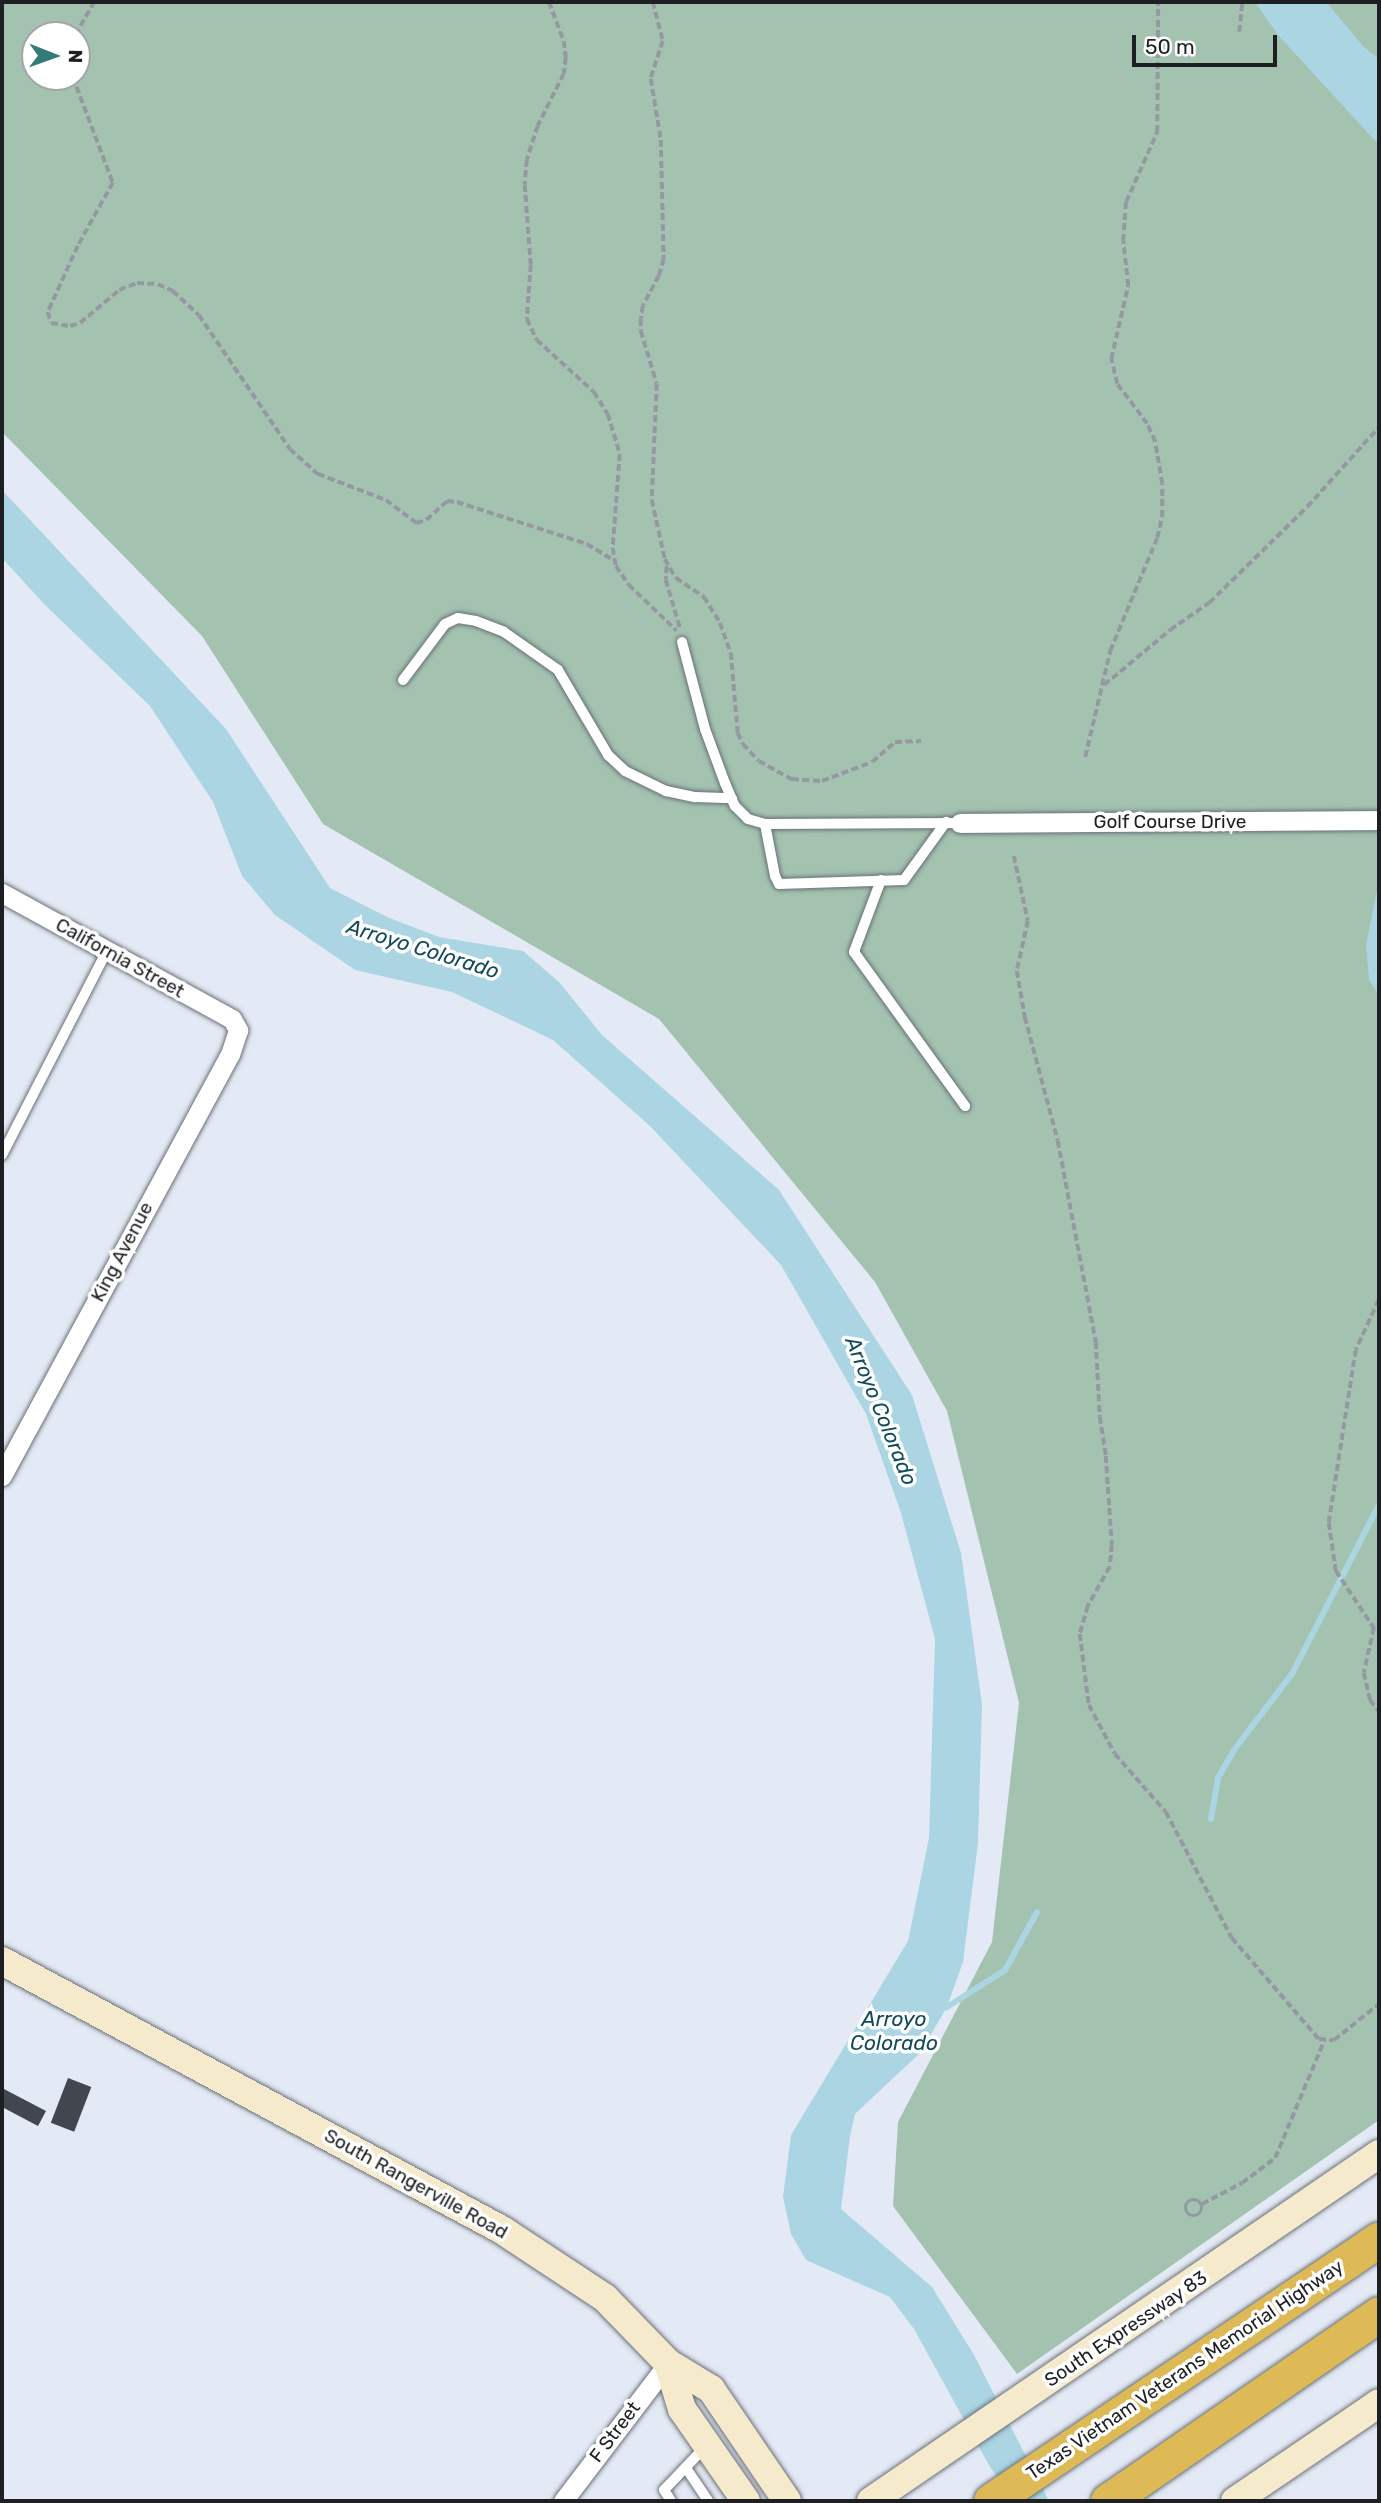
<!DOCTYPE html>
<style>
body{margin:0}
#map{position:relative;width:1381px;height:2503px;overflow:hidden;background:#e4eaf5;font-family:Rubik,sans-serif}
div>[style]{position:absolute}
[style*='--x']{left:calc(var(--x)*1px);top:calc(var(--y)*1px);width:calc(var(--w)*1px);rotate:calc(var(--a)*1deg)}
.green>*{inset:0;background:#a3c3b0}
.water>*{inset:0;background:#abd5e3}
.stream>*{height:6px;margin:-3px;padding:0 3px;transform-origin:3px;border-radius:3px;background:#abd5e3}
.building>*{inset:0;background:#41464f;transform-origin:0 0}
.path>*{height:3.5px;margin-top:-1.75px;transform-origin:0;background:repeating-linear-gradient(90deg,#9499a1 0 7px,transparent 0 10.5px)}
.path>.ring{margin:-1.75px;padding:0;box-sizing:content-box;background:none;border:3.5px solid #9499a1;border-radius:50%}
.roads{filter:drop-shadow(0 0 2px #6a7079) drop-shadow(0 0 2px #6a7079)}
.service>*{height:10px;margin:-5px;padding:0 5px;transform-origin:5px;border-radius:5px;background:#fff}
.minor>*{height:19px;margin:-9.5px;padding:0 9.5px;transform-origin:9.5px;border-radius:9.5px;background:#fff}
.secondary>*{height:28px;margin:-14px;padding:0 14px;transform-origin:14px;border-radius:14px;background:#f5eacc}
.motorway>*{height:35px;margin:-17.5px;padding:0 17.5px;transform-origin:17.5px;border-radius:17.5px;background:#ddba55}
span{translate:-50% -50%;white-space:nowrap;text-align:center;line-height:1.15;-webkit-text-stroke:7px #fff;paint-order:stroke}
.street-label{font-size:19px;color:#1d1f23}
.water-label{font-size:21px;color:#114b5b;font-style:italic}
.frame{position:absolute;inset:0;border:4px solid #1d1f23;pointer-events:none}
.north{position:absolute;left:21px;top:21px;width:70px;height:70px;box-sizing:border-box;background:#fff;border:2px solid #a5a5a7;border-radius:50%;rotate:91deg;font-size:19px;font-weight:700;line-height:28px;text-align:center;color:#1d1f23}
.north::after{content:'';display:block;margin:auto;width:24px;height:32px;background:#327b79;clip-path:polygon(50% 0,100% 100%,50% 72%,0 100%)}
.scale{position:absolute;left:1132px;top:35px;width:145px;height:32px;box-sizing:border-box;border:4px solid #1d1f23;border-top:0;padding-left:9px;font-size:21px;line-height:24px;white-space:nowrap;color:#1d1f23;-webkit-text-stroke:5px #fff;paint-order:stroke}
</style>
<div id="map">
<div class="green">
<i style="clip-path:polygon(evenodd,2px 2px,1379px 2px,1379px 2120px,1017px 2374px,893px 2206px,898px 2122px,992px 1942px,1019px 1703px,947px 1411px,875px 1282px,659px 1019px,323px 824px,202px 636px,2px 432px,2px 2px,35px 35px,77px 35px,77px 77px,35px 77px,35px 35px)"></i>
</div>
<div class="water">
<i style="clip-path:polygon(1255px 2px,1326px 2px,1364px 47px,1379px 59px,1379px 145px,1278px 35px)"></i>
<i style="clip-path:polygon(2px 490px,226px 729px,330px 888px,387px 917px,439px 937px,523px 951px,559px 982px,602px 1035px,779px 1190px,912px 1395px,961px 1553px,982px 1704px,978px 1843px,963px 1962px,947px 2007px,920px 2053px,855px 2114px,850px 2136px,841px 2209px,932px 2287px,974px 2355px,1049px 2501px,1014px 2501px,990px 2467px,914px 2329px,890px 2297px,806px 2260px,791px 2234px,783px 2197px,791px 2135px,908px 1941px,929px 1838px,935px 1639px,901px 1513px,866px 1414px,781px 1265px,650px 1126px,553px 1040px,452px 992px,355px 970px,275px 915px,242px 876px,213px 802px,150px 706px,45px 605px,2px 558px)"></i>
<i style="clip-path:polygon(1379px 881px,1379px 995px,1369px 980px,1366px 945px)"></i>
</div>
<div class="stream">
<i style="--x:1211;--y:1819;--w:42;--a:-80.3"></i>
<i style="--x:1218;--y:1778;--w:32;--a:-60"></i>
<i style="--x:1234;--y:1750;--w:96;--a:-52.7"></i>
<i style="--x:1292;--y:1674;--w:190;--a:-62.8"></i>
<i style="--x:941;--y:2008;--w:6;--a:-9"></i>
<i style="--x:947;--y:2007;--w:69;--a:-32.5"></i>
<i style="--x:1005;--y:1970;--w:66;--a:-61.1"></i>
</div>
<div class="building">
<i style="left:68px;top:2078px;width:25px;height:48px;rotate:21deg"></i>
<i style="clip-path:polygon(2px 2088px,46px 2111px,38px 2126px,2px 2107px)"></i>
</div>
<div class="path">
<i style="--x:549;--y:2;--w:42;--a:69"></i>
<i style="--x:564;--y:41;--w:17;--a:83"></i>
<i style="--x:566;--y:58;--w:16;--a:97"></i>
<i style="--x:564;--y:74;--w:58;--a:116.6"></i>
<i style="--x:538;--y:126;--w:36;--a:108"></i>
<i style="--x:527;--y:160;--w:25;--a:95"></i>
<i style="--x:525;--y:185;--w:80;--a:85.7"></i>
<i style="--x:531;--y:265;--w:54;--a:94.2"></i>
<i style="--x:527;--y:319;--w:23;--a:65"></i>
<i style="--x:537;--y:340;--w:77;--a:42.4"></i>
<i style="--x:594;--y:392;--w:26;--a:58"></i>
<i style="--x:608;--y:414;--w:42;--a:73.3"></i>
<i style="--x:620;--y:454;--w:94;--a:94.3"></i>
<i style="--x:613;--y:548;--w:18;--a:81"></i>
<i style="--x:616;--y:566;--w:23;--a:56"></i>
<i style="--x:629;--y:585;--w:66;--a:43.8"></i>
<i style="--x:653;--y:2;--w:40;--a:75.6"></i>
<i style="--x:663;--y:41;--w:40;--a:108"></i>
<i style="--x:651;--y:79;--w:62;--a:80.7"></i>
<i style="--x:661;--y:140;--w:119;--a:88.6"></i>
<i style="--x:664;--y:259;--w:18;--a:106"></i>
<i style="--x:659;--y:276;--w:34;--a:118"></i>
<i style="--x:643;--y:306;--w:13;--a:99"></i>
<i style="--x:641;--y:319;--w:12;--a:90"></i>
<i style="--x:641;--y:331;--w:55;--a:73.2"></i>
<i style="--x:657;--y:384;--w:116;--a:92.5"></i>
<i style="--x:652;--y:500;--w:60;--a:77.6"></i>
<i style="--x:665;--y:559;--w:22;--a:60"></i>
<i style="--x:676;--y:578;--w:34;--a:34"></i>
<i style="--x:704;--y:597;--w:31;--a:58"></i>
<i style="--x:720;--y:623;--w:32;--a:70"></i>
<i style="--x:731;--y:653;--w:80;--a:85"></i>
<i style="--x:738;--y:733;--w:12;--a:66"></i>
<i style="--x:743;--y:744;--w:23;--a:47"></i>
<i style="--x:759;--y:761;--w:38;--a:29"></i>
<i style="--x:792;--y:779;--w:30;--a:4"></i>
<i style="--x:822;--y:781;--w:53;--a:-20.8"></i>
<i style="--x:872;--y:762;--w:30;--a:-41"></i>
<i style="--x:895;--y:742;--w:26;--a:-2"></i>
<i style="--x:1239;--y:32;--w:30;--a:-84"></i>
<i style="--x:75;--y:35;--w:38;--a:-60"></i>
<i style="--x:73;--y:77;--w:113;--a:69.3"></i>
<i style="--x:113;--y:183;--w:72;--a:119.1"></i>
<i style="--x:78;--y:246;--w:72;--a:114.4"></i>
<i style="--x:48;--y:312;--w:11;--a:75"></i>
<i style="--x:51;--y:323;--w:19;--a:9"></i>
<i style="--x:70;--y:326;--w:10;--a:-17"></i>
<i style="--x:80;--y:323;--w:51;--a:-40.2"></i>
<i style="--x:119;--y:290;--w:19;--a:-21"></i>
<i style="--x:137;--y:283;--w:21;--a:3"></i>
<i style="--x:158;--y:284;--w:17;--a:25"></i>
<i style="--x:173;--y:291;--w:35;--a:43"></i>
<i style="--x:199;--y:315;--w:162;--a:55.8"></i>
<i style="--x:290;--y:449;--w:38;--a:42"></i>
<i style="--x:318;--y:474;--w:73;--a:20.9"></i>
<i style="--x:386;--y:500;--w:38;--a:37"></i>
<i style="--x:416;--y:523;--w:10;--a:-17"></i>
<i style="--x:426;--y:520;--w:28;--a:-42"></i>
<i style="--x:447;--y:501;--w:10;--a:6"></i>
<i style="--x:457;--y:502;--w:137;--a:17.9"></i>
<i style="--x:587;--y:544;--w:33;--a:31"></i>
<i style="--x:667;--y:566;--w:14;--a:94"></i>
<i style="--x:666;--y:580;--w:50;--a:73.7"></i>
<i style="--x:1104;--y:685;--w:86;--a:-39.8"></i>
<i style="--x:1170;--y:630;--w:47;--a:-34.7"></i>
<i style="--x:1209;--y:603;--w:137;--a:-44.4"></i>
<i style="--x:1307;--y:507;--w:108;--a:-48"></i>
<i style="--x:1085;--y:757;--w:109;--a:-76.7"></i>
<i style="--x:1110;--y:651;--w:122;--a:-67.4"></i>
<i style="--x:1157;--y:538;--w:22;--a:-77"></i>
<i style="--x:1162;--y:517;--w:33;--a:-90"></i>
<i style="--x:1162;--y:484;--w:43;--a:-99.5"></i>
<i style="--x:1155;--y:442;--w:20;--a:-114"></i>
<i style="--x:1147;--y:424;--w:50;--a:-126.9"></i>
<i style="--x:1117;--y:384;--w:26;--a:-103"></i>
<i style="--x:1111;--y:359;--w:75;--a:-76.9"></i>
<i style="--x:1128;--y:286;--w:45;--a:-96.3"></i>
<i style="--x:1123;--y:241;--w:39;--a:-86"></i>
<i style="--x:1126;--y:202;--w:77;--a:-66.1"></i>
<i style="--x:1157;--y:132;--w:130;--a:-89.6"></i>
<i style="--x:1014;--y:856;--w:66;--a:77.8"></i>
<i style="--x:1028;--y:921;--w:51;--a:102.4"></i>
<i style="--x:1017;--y:971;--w:47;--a:80.1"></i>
<i style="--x:1025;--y:1017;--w:128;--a:75.1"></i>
<i style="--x:1058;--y:1141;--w:205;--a:79.3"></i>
<i style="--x:1096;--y:1342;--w:75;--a:86.9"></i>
<i style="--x:1100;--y:1417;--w:39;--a:81"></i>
<i style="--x:1106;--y:1456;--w:89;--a:86.1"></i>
<i style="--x:1112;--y:1545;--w:22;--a:95"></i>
<i style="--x:1110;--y:1567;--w:45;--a:119.4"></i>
<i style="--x:1088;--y:1606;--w:29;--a:106"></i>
<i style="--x:1080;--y:1634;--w:72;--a:82.8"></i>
<i style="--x:1089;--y:1705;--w:55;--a:62"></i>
<i style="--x:1115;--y:1754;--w:77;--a:48.7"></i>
<i style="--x:1166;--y:1812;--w:142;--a:62.4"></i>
<i style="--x:1232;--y:1938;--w:133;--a:49.3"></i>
<i style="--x:1319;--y:2039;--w:15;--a:4"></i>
<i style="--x:1334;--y:2040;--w:58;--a:-38.7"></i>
<i style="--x:1379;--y:1300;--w:55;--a:114.7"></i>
<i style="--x:1356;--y:1350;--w:175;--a:98.9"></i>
<i style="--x:1329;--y:1523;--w:49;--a:81.7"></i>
<i style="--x:1336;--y:1571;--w:69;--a:56.3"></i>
<i style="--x:1374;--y:1628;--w:46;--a:102.5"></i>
<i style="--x:1364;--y:1673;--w:28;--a:77"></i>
<i style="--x:1370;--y:1700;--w:14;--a:51"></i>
<i class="ring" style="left:1186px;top:2200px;width:12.5px;height:12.5px"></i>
<i style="--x:1202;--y:2204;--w:45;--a:-27.7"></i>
<i style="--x:1242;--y:2183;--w:41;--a:-37.1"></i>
<i style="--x:1275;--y:2158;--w:127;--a:-67.3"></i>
</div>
<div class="roads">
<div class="service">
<i style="--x:682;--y:642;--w:90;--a:75.2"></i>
<i style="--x:705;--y:729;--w:58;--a:69.7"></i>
<i style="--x:725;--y:783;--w:25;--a:67"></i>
<i style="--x:735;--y:806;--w:18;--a:45"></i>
<i style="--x:748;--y:819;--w:18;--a:16"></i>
<i style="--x:765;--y:824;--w:195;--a:-0.3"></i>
<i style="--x:403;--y:680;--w:70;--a:-53.1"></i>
<i style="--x:445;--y:624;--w:14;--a:-25"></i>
<i style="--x:458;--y:618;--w:18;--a:9"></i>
<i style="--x:476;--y:621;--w:30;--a:21"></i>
<i style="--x:504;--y:632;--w:66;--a:35.1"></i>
<i style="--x:558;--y:670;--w:99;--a:59.5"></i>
<i style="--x:608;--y:755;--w:23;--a:43"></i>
<i style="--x:625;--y:771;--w:46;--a:26"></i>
<i style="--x:666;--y:791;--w:30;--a:12"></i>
<i style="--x:695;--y:797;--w:37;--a:2"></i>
<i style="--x:765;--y:824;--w:53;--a:79.1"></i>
<i style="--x:775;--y:876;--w:9;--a:63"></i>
<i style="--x:779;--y:884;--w:125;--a:-1.8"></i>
<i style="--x:904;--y:880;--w:72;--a:-54.1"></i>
<i style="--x:881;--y:880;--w:77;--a:110.6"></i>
<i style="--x:854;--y:952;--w:190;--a:54.2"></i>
<i style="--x:2;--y:1155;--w:229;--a:-62.8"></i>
<i style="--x:686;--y:2468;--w:40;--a:56"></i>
<i style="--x:671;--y:2501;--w:13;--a:-122"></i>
<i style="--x:664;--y:2490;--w:58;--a:-46.4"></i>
</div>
<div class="minor">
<i style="--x:960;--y:823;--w:419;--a:-0.4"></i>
<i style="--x:2;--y:893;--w:262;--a:28.7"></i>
<i style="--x:232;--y:1019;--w:13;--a:61"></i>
<i style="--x:238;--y:1030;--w:25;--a:108"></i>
<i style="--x:230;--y:1054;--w:480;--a:118.4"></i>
<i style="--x:563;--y:2501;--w:173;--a:-52.7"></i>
</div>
<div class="secondary">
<i style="--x:2;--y:1961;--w:568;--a:28.28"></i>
<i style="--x:502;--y:2230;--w:123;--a:33.4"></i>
<i style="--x:605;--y:2298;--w:91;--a:45.9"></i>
<i style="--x:668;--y:2363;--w:48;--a:73.1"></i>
<i style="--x:682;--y:2409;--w:112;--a:55.2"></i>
<i style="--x:668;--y:2363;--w:50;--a:31.2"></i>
<i style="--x:711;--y:2389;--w:135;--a:55.8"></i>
<i style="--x:871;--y:2501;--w:615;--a:-34.34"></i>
<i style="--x:1235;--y:2501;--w:174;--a:-34.2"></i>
</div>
<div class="motorway">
<i style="--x:991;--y:2501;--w:468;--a:-34"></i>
<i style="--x:1108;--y:2501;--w:329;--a:-34.6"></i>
</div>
</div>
<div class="street-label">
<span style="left:1170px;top:822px">Golf Course Drive</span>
<span style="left:120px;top:958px;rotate:29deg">California Street</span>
<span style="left:122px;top:1252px;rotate:-62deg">King Avenue</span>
<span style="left:416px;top:2184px;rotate:29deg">South Rangerville Road</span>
<span style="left:1126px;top:2329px;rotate:-34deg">South Expressway 83</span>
<span style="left:1185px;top:2370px;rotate:-34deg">Texas Vietnam Veterans Memorial Highway</span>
<span style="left:615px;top:2432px;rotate:-53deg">F Street</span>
</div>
<div class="water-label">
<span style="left:423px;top:949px;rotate:17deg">Arroyo Colorado</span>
<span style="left:881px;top:1411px;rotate:68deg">Arroyo Colorado</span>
<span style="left:894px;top:2031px">Arroyo<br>Colorado</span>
</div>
<div class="frame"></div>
<div class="north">N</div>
<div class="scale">50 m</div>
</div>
